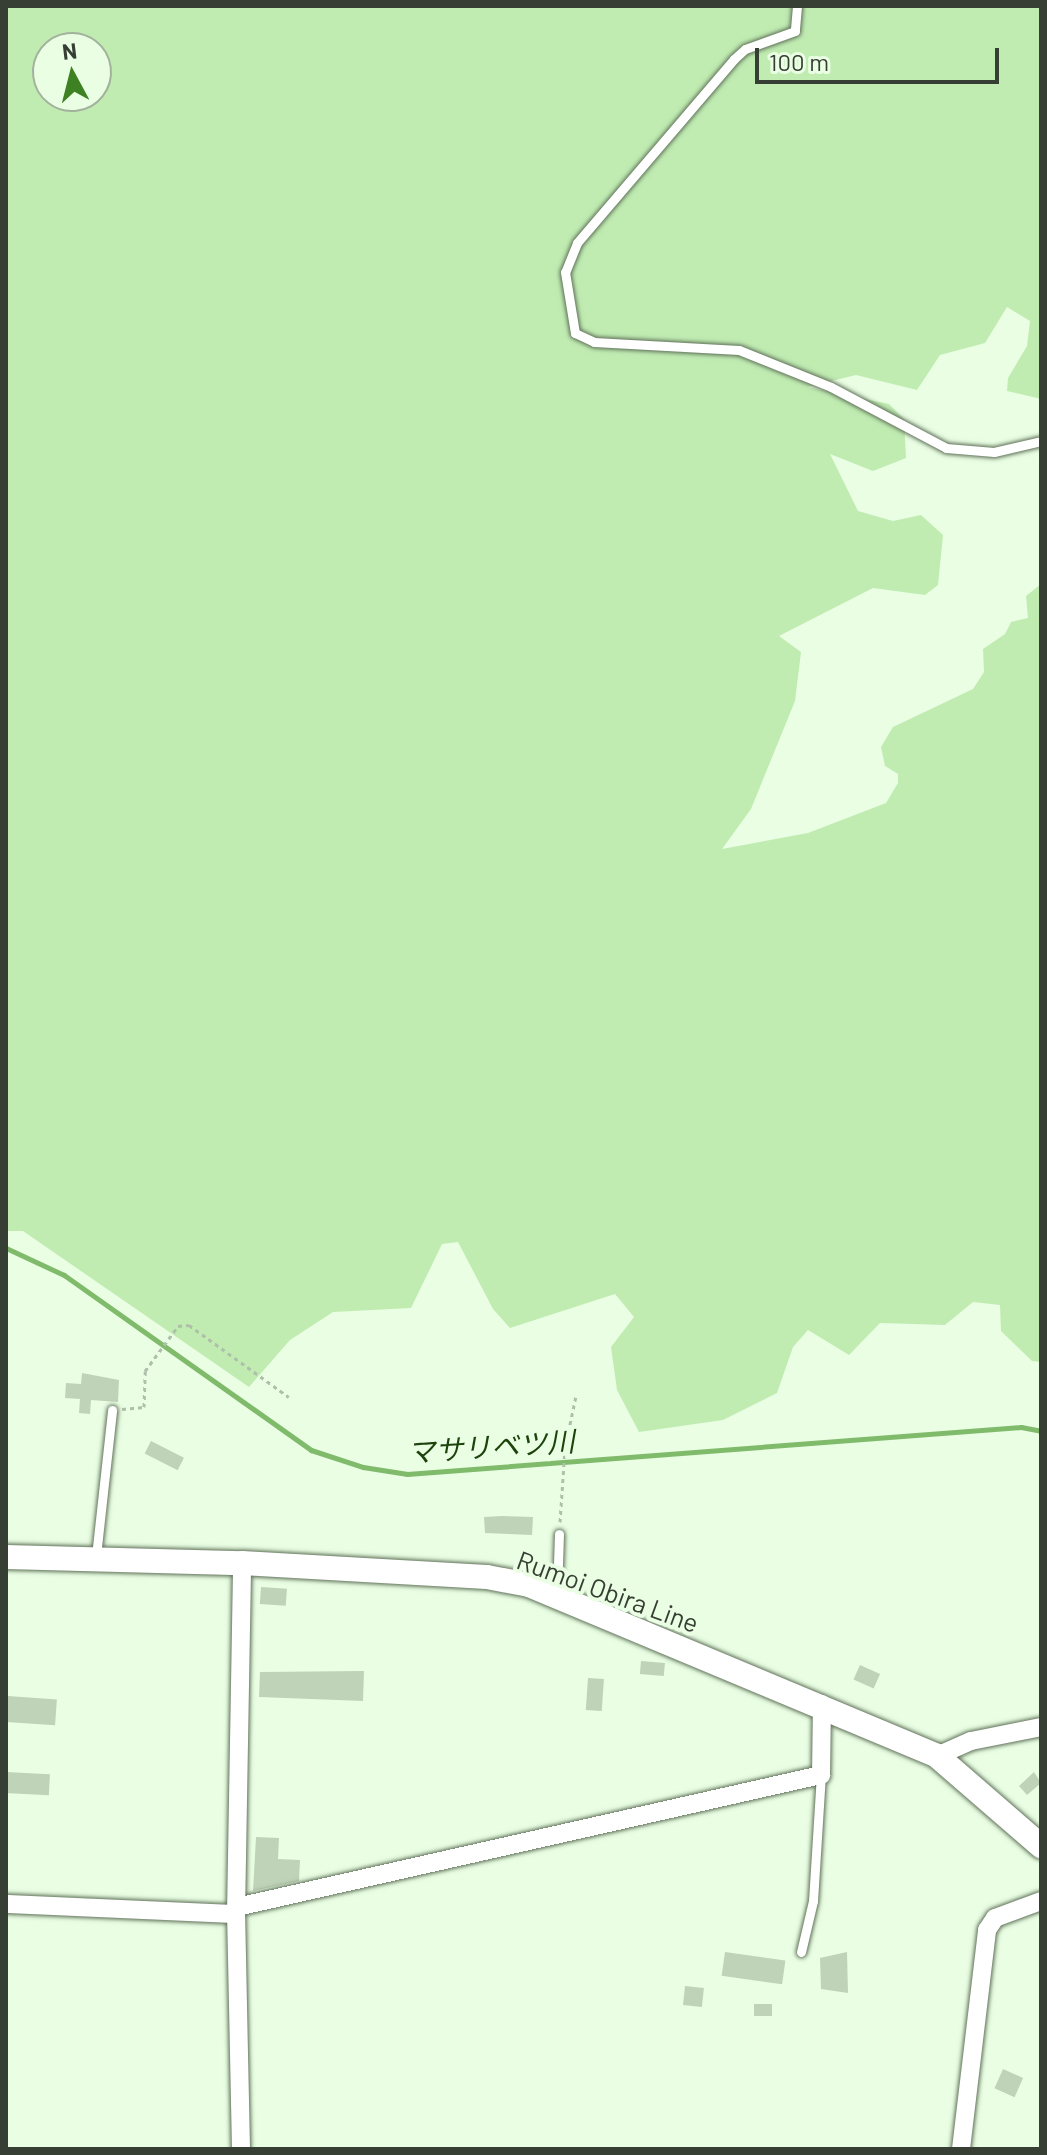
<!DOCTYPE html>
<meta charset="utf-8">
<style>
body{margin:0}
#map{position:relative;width:1047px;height:2155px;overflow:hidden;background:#e9fee3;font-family:Barlow,"Noto Sans JP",sans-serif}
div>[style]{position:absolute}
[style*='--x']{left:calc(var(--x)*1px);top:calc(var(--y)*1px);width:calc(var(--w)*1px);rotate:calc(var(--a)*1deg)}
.green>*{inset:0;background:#c0ecb2}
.stream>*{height:5px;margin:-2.5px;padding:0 2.5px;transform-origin:2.5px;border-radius:2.5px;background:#80bb6c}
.building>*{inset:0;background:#bfd3b8;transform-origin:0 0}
.path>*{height:3px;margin-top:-1.5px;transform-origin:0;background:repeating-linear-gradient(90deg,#afc0aa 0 4px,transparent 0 8px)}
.roads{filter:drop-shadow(0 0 2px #60725a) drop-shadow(0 0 2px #60725a)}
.service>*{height:9px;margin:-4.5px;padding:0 4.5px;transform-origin:4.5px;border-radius:4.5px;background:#fff}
.minor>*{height:18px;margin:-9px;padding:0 9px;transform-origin:9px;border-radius:9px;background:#fff}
.secondary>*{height:24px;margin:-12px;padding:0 12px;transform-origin:12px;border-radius:12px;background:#fff}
span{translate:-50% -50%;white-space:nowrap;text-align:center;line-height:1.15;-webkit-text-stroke:8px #e9fee3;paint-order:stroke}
.street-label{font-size:26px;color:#373f34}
.water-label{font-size:28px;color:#1d430c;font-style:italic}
.frame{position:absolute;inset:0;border:8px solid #373f34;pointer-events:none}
.north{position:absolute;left:32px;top:32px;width:80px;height:80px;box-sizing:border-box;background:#e9fee3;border:2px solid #a2b29d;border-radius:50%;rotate:353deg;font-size:22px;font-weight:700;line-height:32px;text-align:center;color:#373f34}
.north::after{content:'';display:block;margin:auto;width:28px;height:36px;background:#3e8122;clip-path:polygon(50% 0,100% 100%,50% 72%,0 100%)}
.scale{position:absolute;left:755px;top:48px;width:244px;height:36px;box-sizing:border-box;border:4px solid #373f34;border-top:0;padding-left:10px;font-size:24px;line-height:28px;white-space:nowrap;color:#373f34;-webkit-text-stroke:6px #e9fee3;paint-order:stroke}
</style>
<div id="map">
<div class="green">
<i style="clip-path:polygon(evenodd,6px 6px,1041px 6px,1041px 399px,1007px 391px,1008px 378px,1027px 346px,1030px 321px,1007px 307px,985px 343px,940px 355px,917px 390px,856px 375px,807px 387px,889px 404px,904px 419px,906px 458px,873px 471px,830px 454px,858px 511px,893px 521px,921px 515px,943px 535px,938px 585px,925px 595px,873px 588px,779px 636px,801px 652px,795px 701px,751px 809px,722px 849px,808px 833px,886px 803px,898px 783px,898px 774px,885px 766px,881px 747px,893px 727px,973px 689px,984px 672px,983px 649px,1005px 634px,1011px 622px,1028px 618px,1026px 596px,1041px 584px,1041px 1362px,1032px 1361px,1001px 1331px,1000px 1305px,973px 1302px,945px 1325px,880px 1323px,849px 1355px,808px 1330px,793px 1347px,777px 1393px,723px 1420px,639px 1432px,617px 1390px,611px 1347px,634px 1317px,615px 1294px,510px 1328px,493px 1309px,458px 1242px,442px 1244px,411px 1308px,333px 1312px,290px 1340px,249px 1387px,23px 1231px,6px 1231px,6px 6px,48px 48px,96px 48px,96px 96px,48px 96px,48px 48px)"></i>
</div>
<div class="stream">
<i style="--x:6;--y:1248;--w:64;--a:25"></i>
<i style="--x:64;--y:1275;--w:303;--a:35.3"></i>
<i style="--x:311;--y:1450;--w:55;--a:18.1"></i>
<i style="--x:363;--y:1467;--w:45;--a:9"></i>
<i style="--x:407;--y:1474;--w:616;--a:-4.38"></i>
<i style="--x:1021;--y:1427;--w:20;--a:11"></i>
</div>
<div class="building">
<i style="clip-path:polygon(82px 1373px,119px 1380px,118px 1402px,91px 1400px,90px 1414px,79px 1413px,80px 1399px,65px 1398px,66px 1383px,81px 1384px)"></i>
<i style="left:151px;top:1441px;width:37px;height:14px;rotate:27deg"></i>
<i style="clip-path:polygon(502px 1516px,533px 1517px,532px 1535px,485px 1533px,484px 1517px)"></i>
<i style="left:261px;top:1587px;width:26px;height:17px;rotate:4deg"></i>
<i style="left:641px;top:1661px;width:24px;height:13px;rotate:5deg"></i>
<i style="left:860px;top:1665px;width:22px;height:16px;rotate:24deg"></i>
<i style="clip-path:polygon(364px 1671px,363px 1701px,259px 1697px,260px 1672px)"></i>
<i style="left:588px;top:1678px;width:16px;height:32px;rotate:4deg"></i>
<i style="left:8px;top:1696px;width:49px;height:26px;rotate:4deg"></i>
<i style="left:6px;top:1772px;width:44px;height:21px;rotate:3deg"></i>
<i style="clip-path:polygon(1034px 1772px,1041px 1783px,1027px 1795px,1019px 1786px)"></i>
<i style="clip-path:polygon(256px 1837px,279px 1838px,278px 1859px,300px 1860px,299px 1881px,253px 1891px)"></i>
<i style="left:725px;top:1952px;width:61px;height:24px;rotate:8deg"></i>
<i style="clip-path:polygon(847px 1952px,848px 1993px,821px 1989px,820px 1958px)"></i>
<i style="left:685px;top:1986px;width:19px;height:19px;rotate:6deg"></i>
<i style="left:754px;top:2004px;width:18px;height:12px"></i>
<i style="left:1003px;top:2069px;width:22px;height:21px;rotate:24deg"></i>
</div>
<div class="path">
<i style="--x:122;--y:1409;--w:22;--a:-5"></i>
<i style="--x:144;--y:1407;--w:36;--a:-88"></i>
<i style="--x:145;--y:1371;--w:56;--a:-53.7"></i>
<i style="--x:178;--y:1326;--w:11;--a:-5"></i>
<i style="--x:189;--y:1325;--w:123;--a:35.8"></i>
<i style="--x:560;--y:1522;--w:74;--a:-86.1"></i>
<i style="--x:565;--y:1448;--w:53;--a:-78.1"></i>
</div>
<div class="roads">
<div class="service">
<i style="--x:797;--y:6;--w:25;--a:95"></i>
<i style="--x:795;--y:31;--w:53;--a:160.2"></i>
<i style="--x:745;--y:49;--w:15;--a:138"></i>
<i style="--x:734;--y:59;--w:242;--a:130.5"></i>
<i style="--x:577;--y:243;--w:31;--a:112"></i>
<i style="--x:565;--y:272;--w:62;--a:80.7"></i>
<i style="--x:575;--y:333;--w:21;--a:25"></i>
<i style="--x:594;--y:342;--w:145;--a:3.2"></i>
<i style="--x:739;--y:350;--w:99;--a:21.9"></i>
<i style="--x:831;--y:387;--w:130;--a:27.9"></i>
<i style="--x:946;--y:448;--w:48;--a:4.8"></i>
<i style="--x:994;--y:452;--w:48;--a:-13.2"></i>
<i style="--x:96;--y:1556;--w:147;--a:-83.7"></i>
<i style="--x:557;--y:1594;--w:60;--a:-88.1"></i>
<i style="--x:801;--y:1952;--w:52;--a:-76.8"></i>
<i style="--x:813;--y:1901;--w:126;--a:-86.4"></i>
</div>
<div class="minor">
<i style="--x:937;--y:1756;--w:37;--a:-24"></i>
<i style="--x:971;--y:1741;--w:71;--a:-11.3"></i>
<i style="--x:6;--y:1904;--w:230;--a:2.5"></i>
<i style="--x:237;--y:1907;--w:599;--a:-12.74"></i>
<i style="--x:821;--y:1775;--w:71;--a:-89.2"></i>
<i style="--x:241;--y:2149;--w:235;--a:-91.2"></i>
<i style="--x:236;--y:1914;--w:351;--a:-89"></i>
<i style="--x:961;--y:2149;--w:221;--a:-83.2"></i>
<i style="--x:987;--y:1930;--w:14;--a:-56"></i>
<i style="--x:995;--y:1918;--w:49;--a:-20.3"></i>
</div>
<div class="secondary">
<i style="--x:6;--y:1557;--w:236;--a:1.5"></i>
<i style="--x:242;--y:1563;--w:245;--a:3.3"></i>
<i style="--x:487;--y:1577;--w:43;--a:10.8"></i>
<i style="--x:529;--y:1585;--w:442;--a:22.7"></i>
<i style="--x:937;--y:1756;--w:138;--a:40.9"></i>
</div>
</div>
<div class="street-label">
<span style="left:608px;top:1591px;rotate:20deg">Rumoi Obira Line</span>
</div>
<div class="water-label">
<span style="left:491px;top:1446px;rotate:-4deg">マサリベツ川</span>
</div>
<div class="frame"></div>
<div class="north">N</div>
<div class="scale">100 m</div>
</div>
